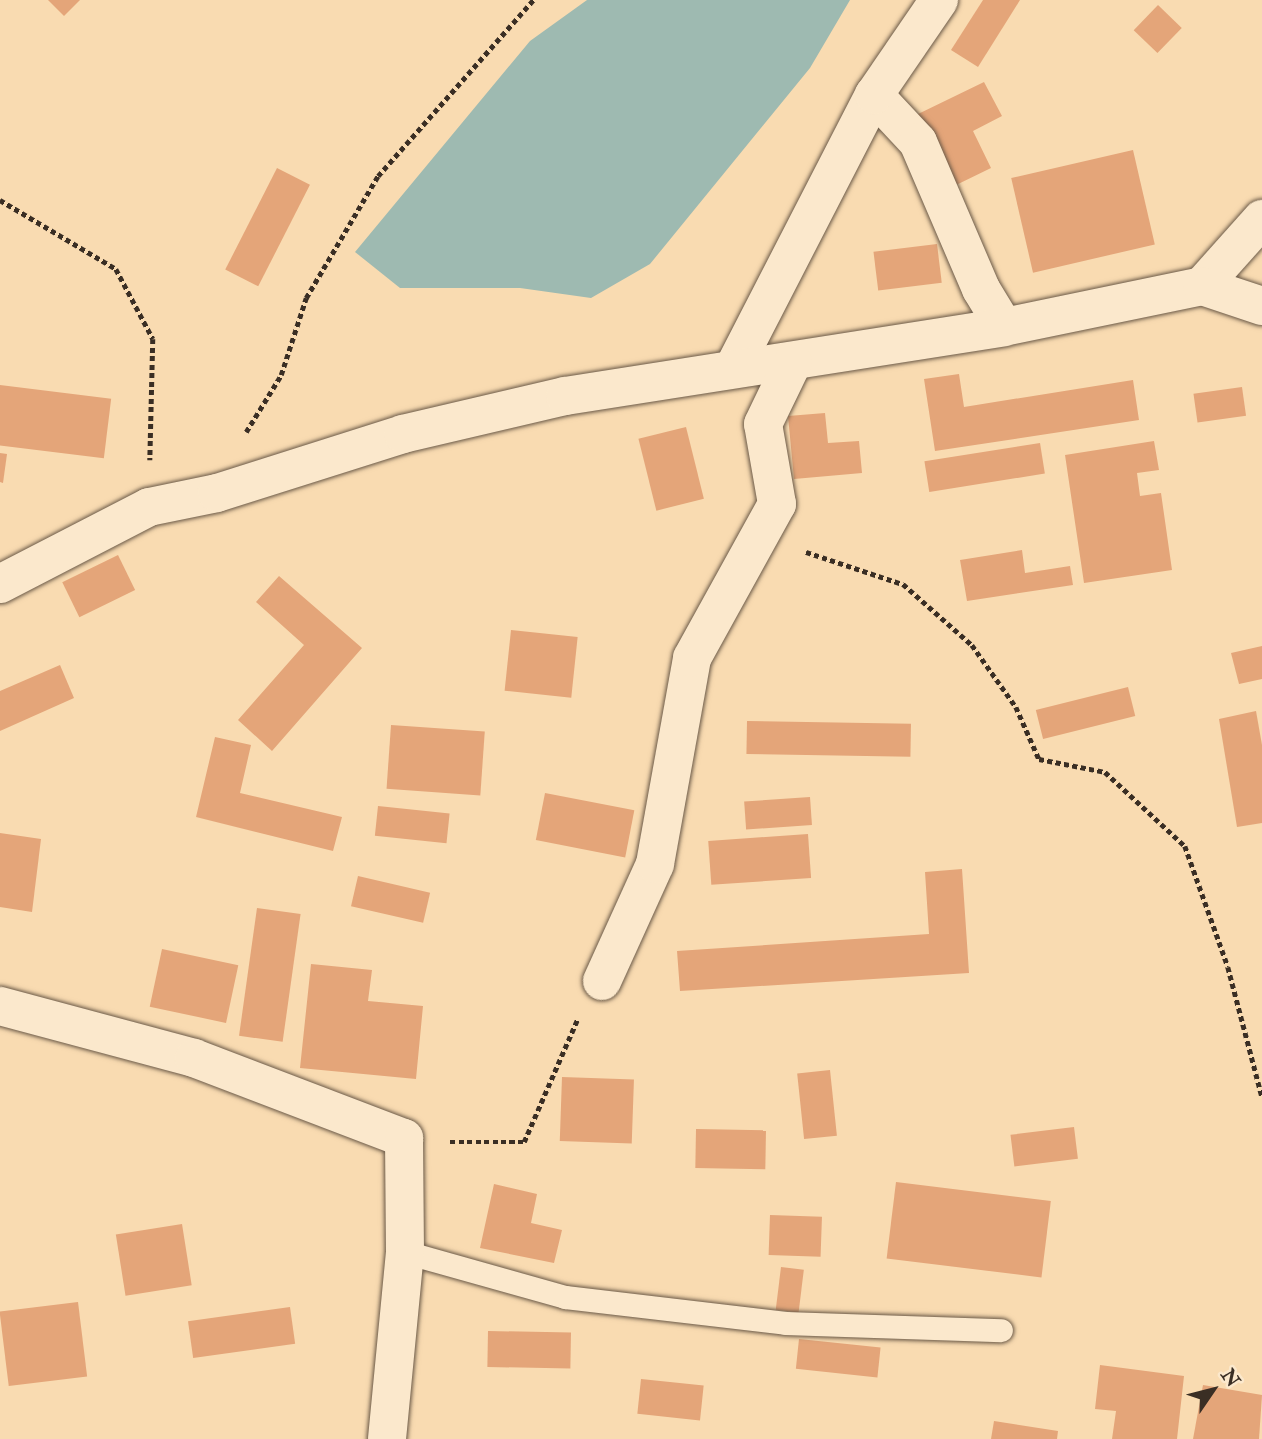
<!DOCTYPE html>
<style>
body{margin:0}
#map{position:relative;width:1262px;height:1439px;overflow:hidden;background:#f9dbb1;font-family:"IM FELL Double Pica",serif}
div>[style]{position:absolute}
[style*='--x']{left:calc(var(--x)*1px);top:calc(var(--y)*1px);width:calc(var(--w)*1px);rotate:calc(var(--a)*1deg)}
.water>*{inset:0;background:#9ebab1}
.building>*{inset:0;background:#e4a579;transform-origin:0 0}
.path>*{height:4.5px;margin-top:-2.25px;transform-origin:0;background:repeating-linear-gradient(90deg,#3a2e24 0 5px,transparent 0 8.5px)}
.roads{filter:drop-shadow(0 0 2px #6a5947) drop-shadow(0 0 2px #6a5947)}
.service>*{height:23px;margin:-11.5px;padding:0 11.5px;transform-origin:11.5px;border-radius:11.5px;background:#fbe8cc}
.minor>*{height:38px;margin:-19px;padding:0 19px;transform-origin:19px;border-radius:19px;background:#fbe8cc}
span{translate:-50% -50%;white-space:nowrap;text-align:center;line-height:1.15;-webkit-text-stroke:5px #fbe8cc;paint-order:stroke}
.north{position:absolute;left:1178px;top:1355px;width:70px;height:70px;-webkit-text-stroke:5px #fbe8cc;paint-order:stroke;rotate:55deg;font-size:19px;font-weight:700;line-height:28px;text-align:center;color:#3a2e24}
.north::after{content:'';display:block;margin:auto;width:24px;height:32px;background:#3a2e24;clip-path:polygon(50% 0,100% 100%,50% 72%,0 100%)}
</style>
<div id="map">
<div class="water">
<i style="clip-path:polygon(587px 0,850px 0,810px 68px,650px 264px,591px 298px,520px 288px,400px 288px,355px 252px,530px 41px)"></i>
</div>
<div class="building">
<i style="clip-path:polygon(48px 0,80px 0,64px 16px)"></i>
<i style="clip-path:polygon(983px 0,1020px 0,978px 67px,951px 50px)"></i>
<i style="left:1158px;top:5px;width:33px;height:35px;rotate:44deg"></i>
<i style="clip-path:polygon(984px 82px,1002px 116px,973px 131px,991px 168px,952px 187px,916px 115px)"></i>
<i style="left:1133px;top:150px;width:97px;height:125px;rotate:77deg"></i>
<i style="left:277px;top:168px;width:37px;height:114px;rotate:27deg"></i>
<i style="left:937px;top:244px;width:39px;height:64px;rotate:83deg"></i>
<i style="clip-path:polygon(959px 374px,964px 407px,1133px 380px,1139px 420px,935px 451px,924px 379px)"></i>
<i style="left:0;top:385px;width:112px;height:60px;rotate:7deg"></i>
<i style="left:1242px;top:387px;width:29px;height:49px;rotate:82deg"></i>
<i style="clip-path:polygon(825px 413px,828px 443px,859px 441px,862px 473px,794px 479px,788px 416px)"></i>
<i style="left:686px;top:427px;width:74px;height:49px;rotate:76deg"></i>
<i style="clip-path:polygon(1154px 441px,1159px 470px,1137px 473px,1140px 496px,1161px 493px,1172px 570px,1084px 583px,1065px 455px)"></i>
<i style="left:1040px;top:443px;width:31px;height:117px;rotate:81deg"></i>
<i style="clip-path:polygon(0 453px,7px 454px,3px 483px,0 482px)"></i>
<i style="clip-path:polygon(1022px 550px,1025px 573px,1070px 566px,1073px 585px,967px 601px,960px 560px)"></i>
<i style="left:118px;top:555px;width:39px;height:62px;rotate:64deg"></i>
<i style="clip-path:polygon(279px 576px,362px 648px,272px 751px,238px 720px,304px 645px,256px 602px)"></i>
<i style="left:511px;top:630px;width:67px;height:61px;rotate:6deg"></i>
<i style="clip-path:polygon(1262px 646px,1262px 679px,1239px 684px,1231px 653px)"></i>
<i style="clip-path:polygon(60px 665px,74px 698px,0 731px,0 691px)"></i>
<i style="left:1128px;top:687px;width:30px;height:95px;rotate:76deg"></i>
<i style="clip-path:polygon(1256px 711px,1262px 745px,1262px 823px,1237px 827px,1219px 719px)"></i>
<i style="left:747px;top:721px;width:164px;height:33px;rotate:1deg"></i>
<i style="left:391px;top:725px;width:94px;height:64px;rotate:4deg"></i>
<i style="clip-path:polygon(215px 737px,251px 745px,240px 793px,342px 817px,333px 851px,196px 817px)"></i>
<i style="left:545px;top:793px;width:91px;height:48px;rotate:11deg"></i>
<i style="left:810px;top:797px;width:28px;height:66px;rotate:86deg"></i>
<i style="left:378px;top:806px;width:72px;height:30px;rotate:6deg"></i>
<i style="clip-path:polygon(0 833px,41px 839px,32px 912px,0 907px)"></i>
<i style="left:808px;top:834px;width:44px;height:100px;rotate:86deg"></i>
<i style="clip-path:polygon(962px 869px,969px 973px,680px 991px,677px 951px,929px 934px,925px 872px)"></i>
<i style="left:358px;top:876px;width:74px;height:31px;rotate:13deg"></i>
<i style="left:257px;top:908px;width:44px;height:129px;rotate:8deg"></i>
<i style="left:162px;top:949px;width:78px;height:59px;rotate:12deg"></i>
<i style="clip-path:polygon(311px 964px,372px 970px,368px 1001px,423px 1006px,416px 1079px,300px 1068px)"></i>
<i style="left:830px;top:1070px;width:66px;height:33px;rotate:84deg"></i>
<i style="left:562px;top:1077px;width:72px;height:64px;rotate:2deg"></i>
<i style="left:1074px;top:1127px;width:32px;height:64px;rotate:83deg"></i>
<i style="left:696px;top:1129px;width:70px;height:39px;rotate:1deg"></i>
<i style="left:896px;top:1182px;width:156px;height:77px;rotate:7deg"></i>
<i style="clip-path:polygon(494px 1184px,537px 1194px,531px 1223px,562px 1230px,554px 1263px,480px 1248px)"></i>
<i style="left:770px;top:1215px;width:52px;height:40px;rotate:2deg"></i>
<i style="left:182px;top:1224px;width:62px;height:67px;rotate:81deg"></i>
<i style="left:781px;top:1267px;width:23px;height:43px;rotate:7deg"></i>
<i style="left:78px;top:1302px;width:75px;height:79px;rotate:83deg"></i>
<i style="left:290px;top:1307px;width:37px;height:103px;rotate:82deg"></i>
<i style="left:488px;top:1331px;width:83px;height:36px;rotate:1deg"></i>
<i style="left:799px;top:1339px;width:82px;height:30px;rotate:6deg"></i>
<i style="clip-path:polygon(1100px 1365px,1184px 1376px,1177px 1439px,1112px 1439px,1116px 1411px,1095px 1409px)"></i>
<i style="left:641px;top:1379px;width:63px;height:35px;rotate:6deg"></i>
<i style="clip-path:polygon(1203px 1385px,1262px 1395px,1259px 1439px,1193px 1439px)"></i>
<i style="clip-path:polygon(994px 1421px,1058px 1431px,1057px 1439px,991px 1439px)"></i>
</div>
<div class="path">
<i style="--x:0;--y:200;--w:135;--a:30.7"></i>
<i style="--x:116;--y:269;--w:79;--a:62.1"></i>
<i style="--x:153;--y:339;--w:121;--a:91.4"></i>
<i style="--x:246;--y:432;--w:67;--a:-58.4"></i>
<i style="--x:281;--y:375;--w:81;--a:-72"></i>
<i style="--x:306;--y:298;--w:142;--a:-59.5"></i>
<i style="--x:378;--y:176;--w:235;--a:-48.6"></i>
<i style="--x:806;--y:552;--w:102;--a:18.3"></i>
<i style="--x:903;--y:584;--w:92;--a:41.5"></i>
<i style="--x:972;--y:645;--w:76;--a:54.6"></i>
<i style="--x:1016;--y:707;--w:57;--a:66.1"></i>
<i style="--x:1039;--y:759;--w:67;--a:11.1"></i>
<i style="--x:1105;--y:772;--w:109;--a:42.8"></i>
<i style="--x:1185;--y:846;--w:128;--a:70.4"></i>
<i style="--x:1228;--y:967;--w:134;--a:75.3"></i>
<i style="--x:450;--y:1142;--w:74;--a:0"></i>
<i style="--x:524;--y:1142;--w:133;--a:-66.5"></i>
</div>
<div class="roads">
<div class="service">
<i style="--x:405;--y:1252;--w:166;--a:15.7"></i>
<i style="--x:565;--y:1297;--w:222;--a:6.7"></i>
<i style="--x:785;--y:1323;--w:216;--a:1.9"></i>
</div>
<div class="minor">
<i style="--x:874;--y:95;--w:64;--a:46.9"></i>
<i style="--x:918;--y:142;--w:160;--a:66.8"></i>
<i style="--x:981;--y:289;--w:44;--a:58.8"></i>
<i style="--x:1202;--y:286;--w:90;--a:-48.2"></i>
<i style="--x:734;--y:367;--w:306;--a:-62.8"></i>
<i style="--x:874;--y:95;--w:115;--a:-55.6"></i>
<i style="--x:0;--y:584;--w:168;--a:-27.3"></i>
<i style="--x:149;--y:507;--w:69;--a:-11.6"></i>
<i style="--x:217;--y:493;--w:195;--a:-17.6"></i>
<i style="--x:403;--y:434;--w:166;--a:-13.2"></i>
<i style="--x:565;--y:396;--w:444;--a:-8.9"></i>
<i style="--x:1004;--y:327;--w:202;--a:-11.7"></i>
<i style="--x:1202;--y:286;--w:63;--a:18.4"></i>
<i style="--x:602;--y:981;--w:128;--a:-65.6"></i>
<i style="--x:655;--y:864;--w:209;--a:-79.8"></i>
<i style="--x:692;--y:658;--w:176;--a:-61.1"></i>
<i style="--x:777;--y:504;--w:81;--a:-99.9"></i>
<i style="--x:763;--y:424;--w:69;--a:-64.2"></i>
<i style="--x:0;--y:1006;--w:201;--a:15"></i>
<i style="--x:194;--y:1058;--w:225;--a:20.9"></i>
<i style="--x:404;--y:1138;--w:114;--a:89.5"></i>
<i style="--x:405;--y:1252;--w:188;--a:95.5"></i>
</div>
</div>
<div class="north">N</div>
</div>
